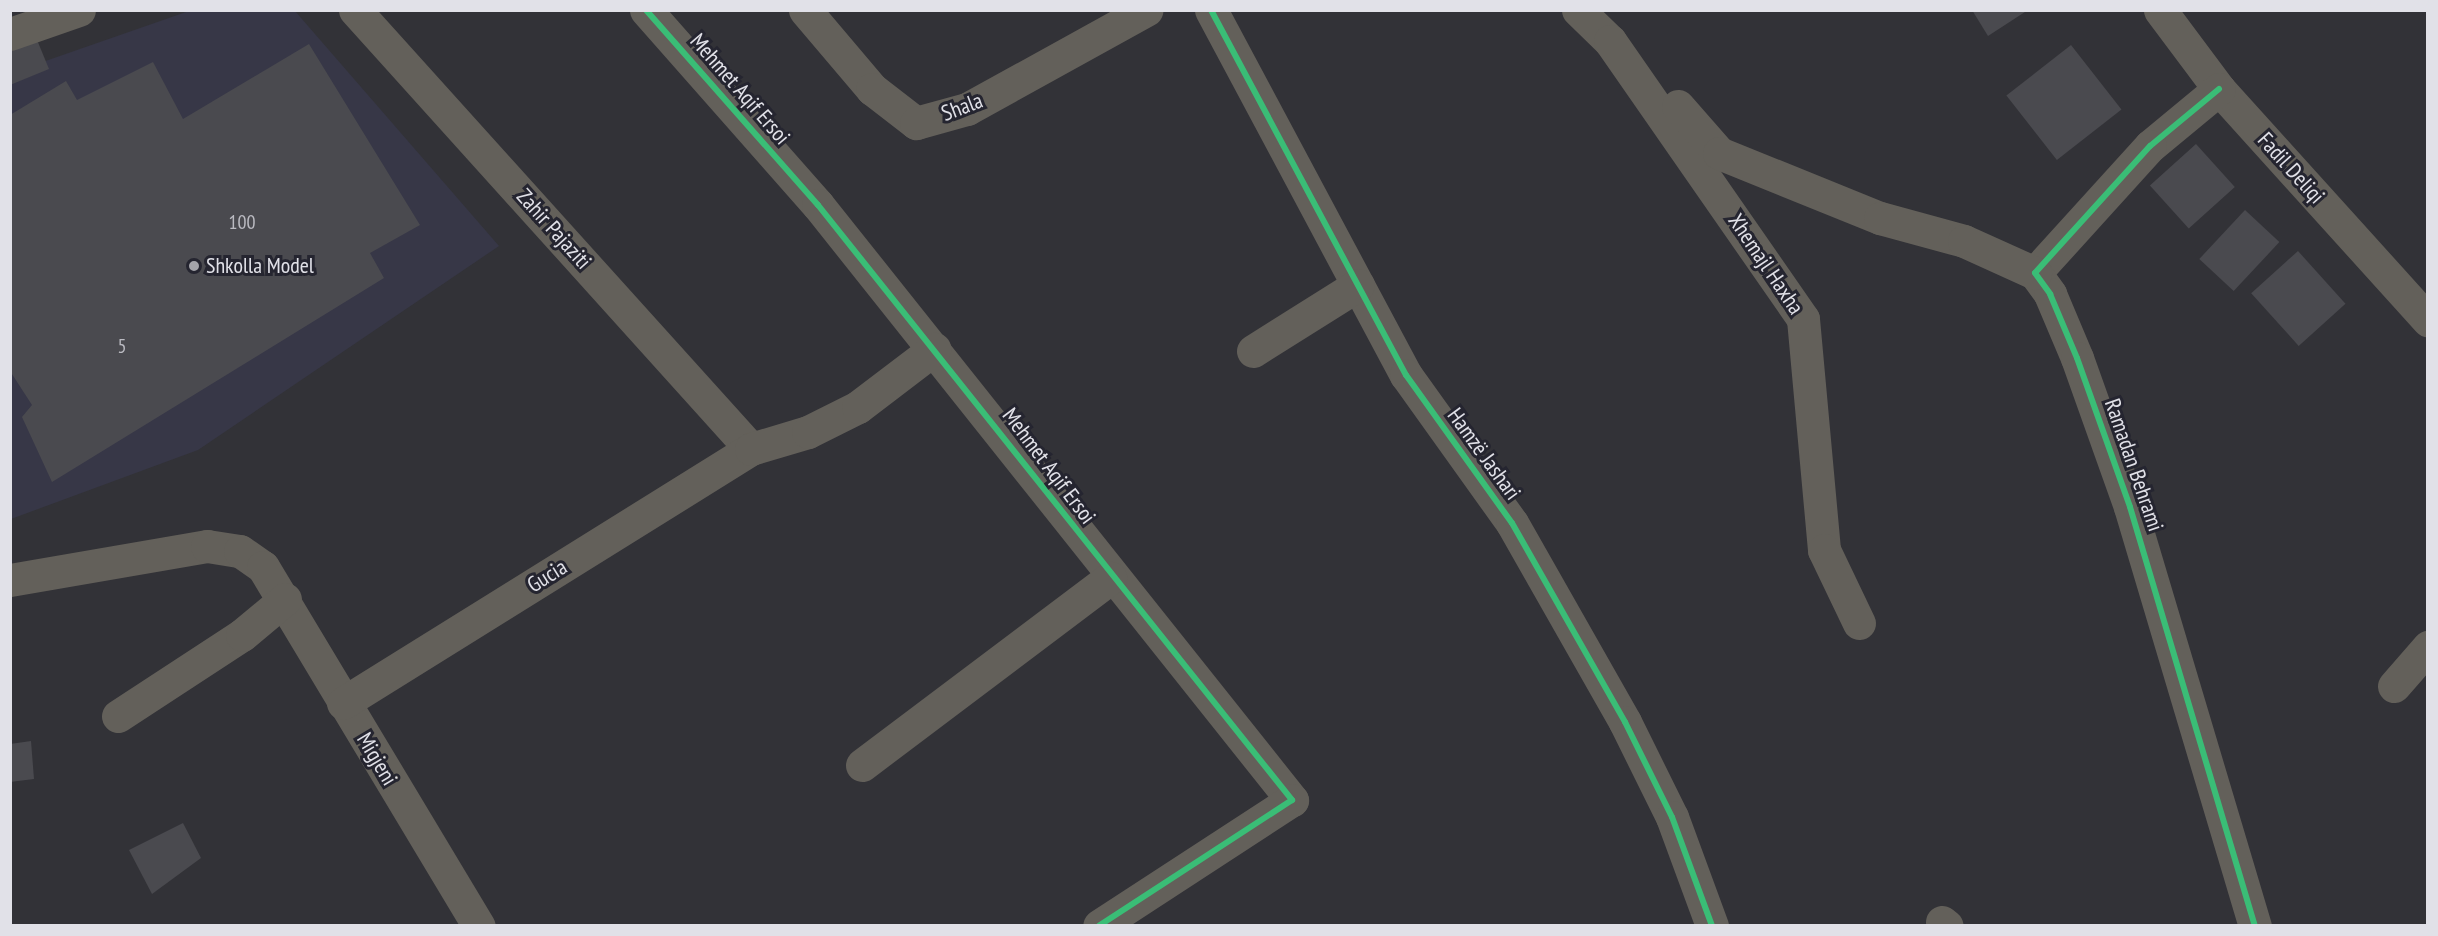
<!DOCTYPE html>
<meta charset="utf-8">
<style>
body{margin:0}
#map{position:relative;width:2438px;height:936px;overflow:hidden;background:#323237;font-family:"PT Sans Narrow",sans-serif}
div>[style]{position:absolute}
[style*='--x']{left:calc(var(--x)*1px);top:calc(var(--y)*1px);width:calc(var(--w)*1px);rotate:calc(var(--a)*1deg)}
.built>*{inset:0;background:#373747}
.building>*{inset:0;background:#4a4a4f;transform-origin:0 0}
.minor>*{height:33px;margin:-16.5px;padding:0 16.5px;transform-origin:16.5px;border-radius:16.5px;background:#63605a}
.cycleway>*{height:6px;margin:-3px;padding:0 3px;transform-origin:3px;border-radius:3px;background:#3abd76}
.dots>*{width:16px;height:16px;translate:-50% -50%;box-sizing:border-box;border:3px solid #252530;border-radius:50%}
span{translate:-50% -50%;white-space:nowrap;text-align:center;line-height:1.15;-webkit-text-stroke:6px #252530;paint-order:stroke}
.number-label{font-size:20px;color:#bbbbc2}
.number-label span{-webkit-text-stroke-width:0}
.street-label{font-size:22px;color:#e1e1e8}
.poi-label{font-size:22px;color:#e1e1e8}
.left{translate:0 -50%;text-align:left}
.frame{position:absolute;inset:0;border:12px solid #e1e1e8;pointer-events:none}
</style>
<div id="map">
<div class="built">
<i style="clip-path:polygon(189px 11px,295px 11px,499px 246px,198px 450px,11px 519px,11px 73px)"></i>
</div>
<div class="building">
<i style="clip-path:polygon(1972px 10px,2028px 10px,1988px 36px)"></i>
<i style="clip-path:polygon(35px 35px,49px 69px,10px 85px,10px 46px)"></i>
<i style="clip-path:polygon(309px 44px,420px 225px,370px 253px,384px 278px,52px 482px,22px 417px,32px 405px,10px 371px,10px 115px,66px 81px,77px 100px,153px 62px,183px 119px)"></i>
<i style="left:2071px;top:45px;width:82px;height:82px;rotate:52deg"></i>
<i style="left:2196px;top:144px;width:58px;height:62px;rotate:48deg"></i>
<i style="left:2245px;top:210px;width:47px;height:67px;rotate:43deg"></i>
<i style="left:2298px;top:251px;width:71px;height:63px;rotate:48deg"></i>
<i style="clip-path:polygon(31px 741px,34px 779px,10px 782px,10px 744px)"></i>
<i style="clip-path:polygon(183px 823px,201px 858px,152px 894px,129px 850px)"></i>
</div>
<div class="minor">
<i style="--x:355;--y:10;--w:591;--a:47.95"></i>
<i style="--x:646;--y:10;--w:260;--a:48.6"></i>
<i style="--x:818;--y:205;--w:761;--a:51.46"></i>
<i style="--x:1292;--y:800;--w:230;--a:146.9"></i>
<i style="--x:805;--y:10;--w:104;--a:49.7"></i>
<i style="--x:872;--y:89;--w:56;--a:37.7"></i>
<i style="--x:916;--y:123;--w:53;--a:-15.4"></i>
<i style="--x:967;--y:109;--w:205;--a:-28.9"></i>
<i style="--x:1211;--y:10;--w:414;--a:61.9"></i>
<i style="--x:1406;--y:375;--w:182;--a:54.4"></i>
<i style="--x:1512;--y:523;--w:229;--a:60.4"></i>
<i style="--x:1625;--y:722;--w:106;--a:63.7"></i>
<i style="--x:1672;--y:817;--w:116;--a:69.8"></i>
<i style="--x:1578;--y:10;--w:45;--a:44.1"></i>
<i style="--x:1610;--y:41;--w:338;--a:55.2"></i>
<i style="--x:1803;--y:319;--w:232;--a:84.8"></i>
<i style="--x:1824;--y:550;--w:81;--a:64.4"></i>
<i style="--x:2160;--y:10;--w:99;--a:53.2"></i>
<i style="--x:2219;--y:89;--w:312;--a:47.9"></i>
<i style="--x:10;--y:34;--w:73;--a:-19.2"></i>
<i style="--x:2219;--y:89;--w:89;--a:140.4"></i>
<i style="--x:2150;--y:146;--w:171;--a:132.2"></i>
<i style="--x:2035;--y:273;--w:26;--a:54"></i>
<i style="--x:2050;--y:294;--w:69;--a:67.1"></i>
<i style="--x:2077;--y:358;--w:158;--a:70.4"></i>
<i style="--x:2130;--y:507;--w:437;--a:73.4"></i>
<i style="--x:1678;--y:106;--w:62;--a:48.9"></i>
<i style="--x:1719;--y:153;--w:174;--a:22"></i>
<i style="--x:1880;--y:218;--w:87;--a:15.3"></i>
<i style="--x:1964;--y:241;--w:78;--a:24.3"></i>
<i style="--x:1253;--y:351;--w:124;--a:-32.2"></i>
<i style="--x:10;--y:580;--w:200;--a:-9.8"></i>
<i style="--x:207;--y:546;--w:33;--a:9"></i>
<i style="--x:240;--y:551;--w:28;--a:35"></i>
<i style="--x:263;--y:567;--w:419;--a:59"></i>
<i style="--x:2394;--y:686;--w:52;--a:-48.9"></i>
<i style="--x:343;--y:703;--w:481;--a:-31.9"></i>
<i style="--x:751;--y:449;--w:59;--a:-16.6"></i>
<i style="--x:808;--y:432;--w:56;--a:-26.6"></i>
<i style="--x:858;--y:407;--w:96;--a:-37.3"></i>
<i style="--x:118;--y:716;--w:148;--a:-33.2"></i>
<i style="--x:242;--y:635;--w:56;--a:-39.9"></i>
<i style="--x:862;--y:765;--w:311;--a:-37"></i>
<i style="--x:1942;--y:922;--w:6;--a:39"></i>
</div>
<div class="cycleway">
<i style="--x:646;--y:10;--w:260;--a:48.6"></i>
<i style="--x:818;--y:205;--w:761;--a:51.46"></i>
<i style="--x:1292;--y:800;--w:230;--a:146.9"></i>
<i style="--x:1211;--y:10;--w:414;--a:61.9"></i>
<i style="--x:1406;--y:375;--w:182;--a:54.4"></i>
<i style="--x:1512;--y:523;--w:229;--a:60.4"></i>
<i style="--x:1625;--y:722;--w:106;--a:63.7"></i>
<i style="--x:1672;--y:817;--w:116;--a:69.8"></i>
<i style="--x:2219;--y:89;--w:89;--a:140.4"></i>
<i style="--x:2150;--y:146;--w:171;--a:132.2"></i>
<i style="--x:2035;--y:273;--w:26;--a:54"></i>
<i style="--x:2050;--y:294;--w:69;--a:67.1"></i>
<i style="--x:2077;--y:358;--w:158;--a:70.4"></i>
<i style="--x:2130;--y:507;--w:437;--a:73.4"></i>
</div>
<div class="dots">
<i style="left:194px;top:266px;background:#a4a4aa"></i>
</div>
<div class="number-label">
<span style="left:242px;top:222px">100</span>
<span style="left:122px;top:346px">5</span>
</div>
<div class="street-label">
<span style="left:740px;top:89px;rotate:49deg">Mehmet Aqif Ersoi</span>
<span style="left:962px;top:107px;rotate:-21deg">Shala</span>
<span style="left:2291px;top:168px;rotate:48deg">Fadil Deliqi</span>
<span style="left:554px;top:229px;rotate:48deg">Zahir Pajaziti</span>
<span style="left:1766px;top:264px;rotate:56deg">Xhemajl Haxha</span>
<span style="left:1484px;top:454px;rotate:54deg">Hamzë Jashari</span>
<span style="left:2134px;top:465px;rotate:71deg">Ramadan Behrami</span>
<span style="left:1049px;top:466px;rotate:53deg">Mehmet Aqif Ersoi</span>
<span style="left:547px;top:576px;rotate:-32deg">Gucia</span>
<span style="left:377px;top:759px;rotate:59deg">Migjeni</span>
</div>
<div class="poi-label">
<span class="left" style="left:206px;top:266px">Shkolla Model</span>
</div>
<div class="frame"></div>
</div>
